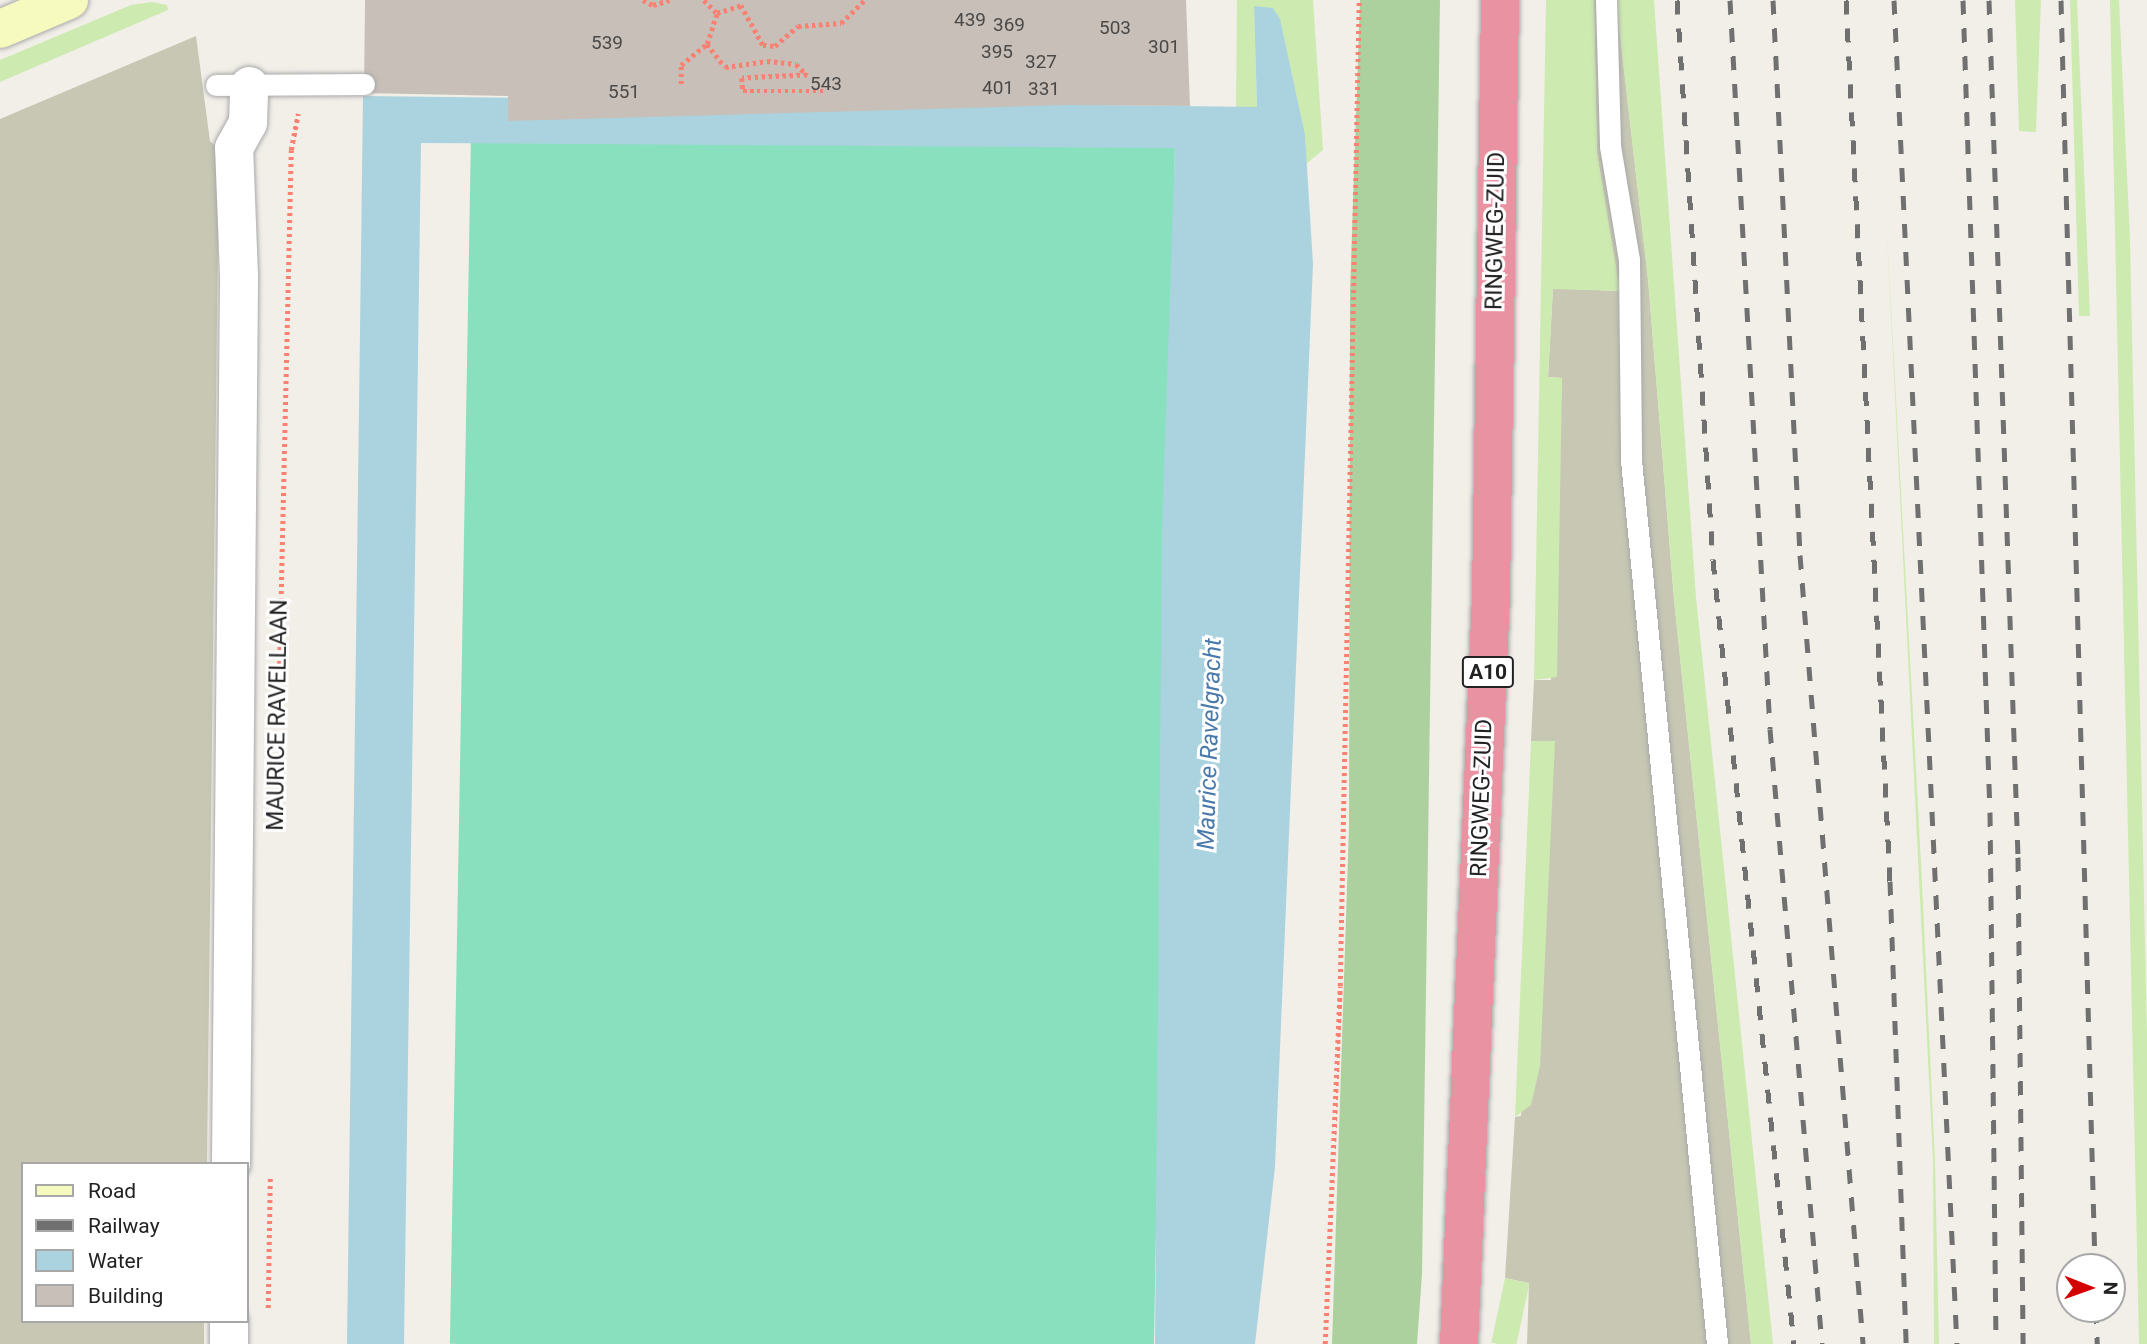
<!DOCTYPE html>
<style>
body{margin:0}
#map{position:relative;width:2147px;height:1344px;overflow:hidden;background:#f2efe9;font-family:Roboto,sans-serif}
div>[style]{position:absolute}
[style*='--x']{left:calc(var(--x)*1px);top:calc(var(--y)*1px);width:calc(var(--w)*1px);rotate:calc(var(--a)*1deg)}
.construction>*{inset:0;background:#c7c7b4}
.grass>*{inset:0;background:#cdebb0;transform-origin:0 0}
.forest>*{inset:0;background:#add19e}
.pitch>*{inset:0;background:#88e0be;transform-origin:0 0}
.water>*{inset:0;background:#aad3df}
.building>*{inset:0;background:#c7bfb8}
.path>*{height:4.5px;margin-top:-2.25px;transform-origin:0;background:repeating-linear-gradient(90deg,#fa8072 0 3.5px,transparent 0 7px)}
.roads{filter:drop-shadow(0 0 2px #a9a9a9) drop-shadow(0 0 2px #a9a9a9)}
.service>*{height:21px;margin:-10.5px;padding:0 10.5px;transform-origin:10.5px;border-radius:10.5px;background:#fff}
.minor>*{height:38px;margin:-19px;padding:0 19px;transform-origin:19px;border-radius:19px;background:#fff}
.secondary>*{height:38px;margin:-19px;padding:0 19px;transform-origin:19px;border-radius:19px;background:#f7fabf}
.motorway>*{height:38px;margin:-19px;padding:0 19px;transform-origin:19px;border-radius:19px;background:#e892a2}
.rail>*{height:5px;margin-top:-2.5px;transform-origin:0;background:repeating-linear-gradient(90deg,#707070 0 14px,transparent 0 28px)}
span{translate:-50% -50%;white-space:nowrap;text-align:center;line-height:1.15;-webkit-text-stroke:6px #fff;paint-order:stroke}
.number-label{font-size:19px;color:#4b4948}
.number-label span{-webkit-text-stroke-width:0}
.shield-label span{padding:2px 5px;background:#fff;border:2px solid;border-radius:5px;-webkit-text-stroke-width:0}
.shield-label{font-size:21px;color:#222;font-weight:700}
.street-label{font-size:23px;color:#222}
.water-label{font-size:24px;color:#4a7aab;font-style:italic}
.legend{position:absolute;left:21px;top:1162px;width:228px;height:161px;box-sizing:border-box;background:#fff;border:2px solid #a7a7a7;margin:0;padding:9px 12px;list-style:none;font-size:21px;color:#222}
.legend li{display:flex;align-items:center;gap:14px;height:35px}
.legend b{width:35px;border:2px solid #a7a7a7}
.north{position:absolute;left:2056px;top:1253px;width:70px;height:70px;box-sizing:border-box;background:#fff;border:2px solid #a7a7a7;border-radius:50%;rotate:91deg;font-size:19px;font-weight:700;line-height:28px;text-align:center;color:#222}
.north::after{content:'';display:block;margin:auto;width:24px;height:32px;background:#d40000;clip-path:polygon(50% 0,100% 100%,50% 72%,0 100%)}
</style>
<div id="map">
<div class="construction">
<i style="clip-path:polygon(1594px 0,1616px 0,1648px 279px,1674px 599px,1751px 1344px,1527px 1344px,1529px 1283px,1505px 1278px,1515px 1117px,1521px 1116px,1554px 741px,1531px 741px,1534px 680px,1551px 680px,1562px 378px,1548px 377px,1553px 288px,1619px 291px,1597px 153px)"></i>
<i style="clip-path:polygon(196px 36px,210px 141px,219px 149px,207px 1164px,23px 1164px,23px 1321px,204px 1321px,204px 1344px,0 1344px,0 119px)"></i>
</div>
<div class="grass">
<i style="clip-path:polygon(1237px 0,1313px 0,1323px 150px,1306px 164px,1305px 135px,1254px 7px,1257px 107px,1236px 107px)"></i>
<i style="clip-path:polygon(1546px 0,1594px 0,1597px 153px,1620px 291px,1553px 289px,1548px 377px,1562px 378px,1557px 677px,1534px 680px)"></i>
<i style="clip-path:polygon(1616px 0,1654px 0,1696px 597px,1773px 1344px,1751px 1344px,1674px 599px,1648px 279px)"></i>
<i style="clip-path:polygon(2015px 0,2041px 0,2036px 132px,2019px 131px)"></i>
<i style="clip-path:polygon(2070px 0,2077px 0,2090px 316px,2079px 316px)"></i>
<i style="clip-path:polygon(2110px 0,2119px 0,2130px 240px,2147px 1036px,2147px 1344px,2139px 1344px)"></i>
<i style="clip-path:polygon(152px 2px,167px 5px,168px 10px,0 82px,0 60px,131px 5px)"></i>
<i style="clip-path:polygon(1886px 214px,1921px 862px,1935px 1161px,1939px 1344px,1934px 1344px,1933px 1161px)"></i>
<i style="clip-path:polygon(1531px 741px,1555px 741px,1540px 1066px,1531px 1105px,1515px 1117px)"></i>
<i style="left:1505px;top:1278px;width:25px;height:66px;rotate:12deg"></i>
</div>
<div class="forest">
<i style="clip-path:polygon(1360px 0,1440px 0,1422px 1274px,1417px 1344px,1332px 1344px,1349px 826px,1350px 291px)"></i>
</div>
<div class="pitch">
<i style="left:471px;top:135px;width:704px;height:1209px;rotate:1deg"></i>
</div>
<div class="water">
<i style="clip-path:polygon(1254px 6px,1273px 8px,1280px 19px,1305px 135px,1313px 264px,1275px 1167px,1255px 1344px,1155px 1344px,1162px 529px,1175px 148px,421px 143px,404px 1344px,347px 1344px,363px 96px,1257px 107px)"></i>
</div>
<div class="building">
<i style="clip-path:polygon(365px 0,1186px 0,1190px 106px,1066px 105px,508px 121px,508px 96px,364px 93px)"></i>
</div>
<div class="path">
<i style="--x:643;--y:0;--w:11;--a:27"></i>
<i style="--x:653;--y:5;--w:17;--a:-17"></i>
<i style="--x:704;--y:0;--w:18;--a:45"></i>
<i style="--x:717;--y:13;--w:25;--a:-18"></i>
<i style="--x:741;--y:5;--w:46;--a:61.2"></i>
<i style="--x:763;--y:45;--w:12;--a:5"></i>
<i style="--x:775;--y:46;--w:30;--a:-41"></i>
<i style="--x:798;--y:26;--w:43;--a:-4"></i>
<i style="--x:841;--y:23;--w:33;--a:-44"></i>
<i style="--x:707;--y:44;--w:29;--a:52"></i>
<i style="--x:725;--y:67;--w:42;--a:-8.1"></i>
<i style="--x:767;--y:61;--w:29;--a:6"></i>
<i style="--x:796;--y:64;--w:16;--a:45"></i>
<i style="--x:807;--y:75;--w:65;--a:177.4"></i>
<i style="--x:742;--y:78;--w:13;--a:86"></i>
<i style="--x:743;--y:91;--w:82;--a:0"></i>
<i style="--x:681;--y:84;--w:19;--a:-90"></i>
<i style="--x:681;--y:65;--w:33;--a:-39"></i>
<i style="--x:707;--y:44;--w:33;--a:-72"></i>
<i style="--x:278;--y:727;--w:577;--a:-88.71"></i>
<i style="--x:291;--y:150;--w:37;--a:-79"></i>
<i style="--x:268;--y:1308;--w:131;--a:-89.1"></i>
<i style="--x:1325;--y:1344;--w:358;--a:-87.6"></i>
<i style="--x:1340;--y:986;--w:986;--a:-88.9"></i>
</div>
<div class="roads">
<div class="service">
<i style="--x:1606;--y:0;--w:146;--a:88.4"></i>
<i style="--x:1610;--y:146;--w:115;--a:80.5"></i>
<i style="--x:1629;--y:259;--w:201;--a:89.4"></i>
<i style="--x:1631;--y:460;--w:888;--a:84.44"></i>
<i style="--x:216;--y:85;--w:148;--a:-0.4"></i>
</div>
<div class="minor">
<i style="--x:231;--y:1164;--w:888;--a:-89.48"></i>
<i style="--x:239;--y:276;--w:128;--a:-92.2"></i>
<i style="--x:234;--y:148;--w:29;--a:-61"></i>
<i style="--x:248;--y:123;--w:37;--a:-88"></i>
<i style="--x:229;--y:1344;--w:23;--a:-90"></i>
</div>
<div class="secondary">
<i style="--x:0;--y:29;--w:75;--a:-22.8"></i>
</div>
<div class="motorway">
<i style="--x:1459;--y:1344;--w:750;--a:-87.55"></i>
<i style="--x:1491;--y:595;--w:595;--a:-89.13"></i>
</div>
</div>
<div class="rail">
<i style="--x:1677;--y:0;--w:561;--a:86.32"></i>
<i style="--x:1713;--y:560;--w:788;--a:84.1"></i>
<i style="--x:1730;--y:0;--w:730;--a:86.86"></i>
<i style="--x:1770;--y:729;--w:617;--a:85.17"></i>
<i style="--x:1773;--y:0;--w:556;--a:87.21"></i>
<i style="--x:1800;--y:555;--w:792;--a:85.43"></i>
<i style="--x:1846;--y:0;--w:882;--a:87.14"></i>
<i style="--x:1890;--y:881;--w:463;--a:88"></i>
<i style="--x:1894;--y:0;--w:1345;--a:87.32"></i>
<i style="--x:1963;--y:0;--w:812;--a:88.1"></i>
<i style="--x:1990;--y:812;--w:532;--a:89.35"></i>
<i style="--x:1989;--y:0;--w:857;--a:88.06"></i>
<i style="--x:2018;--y:857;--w:487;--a:89.4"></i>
<i style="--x:2061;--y:0;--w:1267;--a:88.46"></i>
<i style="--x:2096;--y:1309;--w:35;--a:88"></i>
</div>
<div class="number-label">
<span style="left:970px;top:20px">439</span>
<span style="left:1009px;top:25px">369</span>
<span style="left:1115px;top:28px">503</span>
<span style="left:607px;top:43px">539</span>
<span style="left:1164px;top:47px">301</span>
<span style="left:997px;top:52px">395</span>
<span style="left:1041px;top:62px">327</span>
<span style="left:826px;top:84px">543</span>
<span style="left:998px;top:88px">401</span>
<span style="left:1044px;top:89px">331</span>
<span style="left:624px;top:92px">551</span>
</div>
<div class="shield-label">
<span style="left:1488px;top:672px">A10</span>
</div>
<div class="street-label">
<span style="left:1496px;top:231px;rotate:-89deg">RINGWEG-ZUID</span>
<span style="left:278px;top:715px;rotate:-89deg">MAURICE RAVELLAAN</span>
<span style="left:1482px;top:798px;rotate:-88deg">RINGWEG-ZUID</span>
</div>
<div class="water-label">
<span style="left:1210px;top:744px;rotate:-88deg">Maurice Ravelgracht</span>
</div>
<ul class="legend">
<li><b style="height:9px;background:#f7fabf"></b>Road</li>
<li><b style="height:9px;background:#707070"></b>Railway</li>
<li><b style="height:19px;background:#aad3df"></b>Water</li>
<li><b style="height:19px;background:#c7bfb8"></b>Building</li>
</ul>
<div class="north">N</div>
</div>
